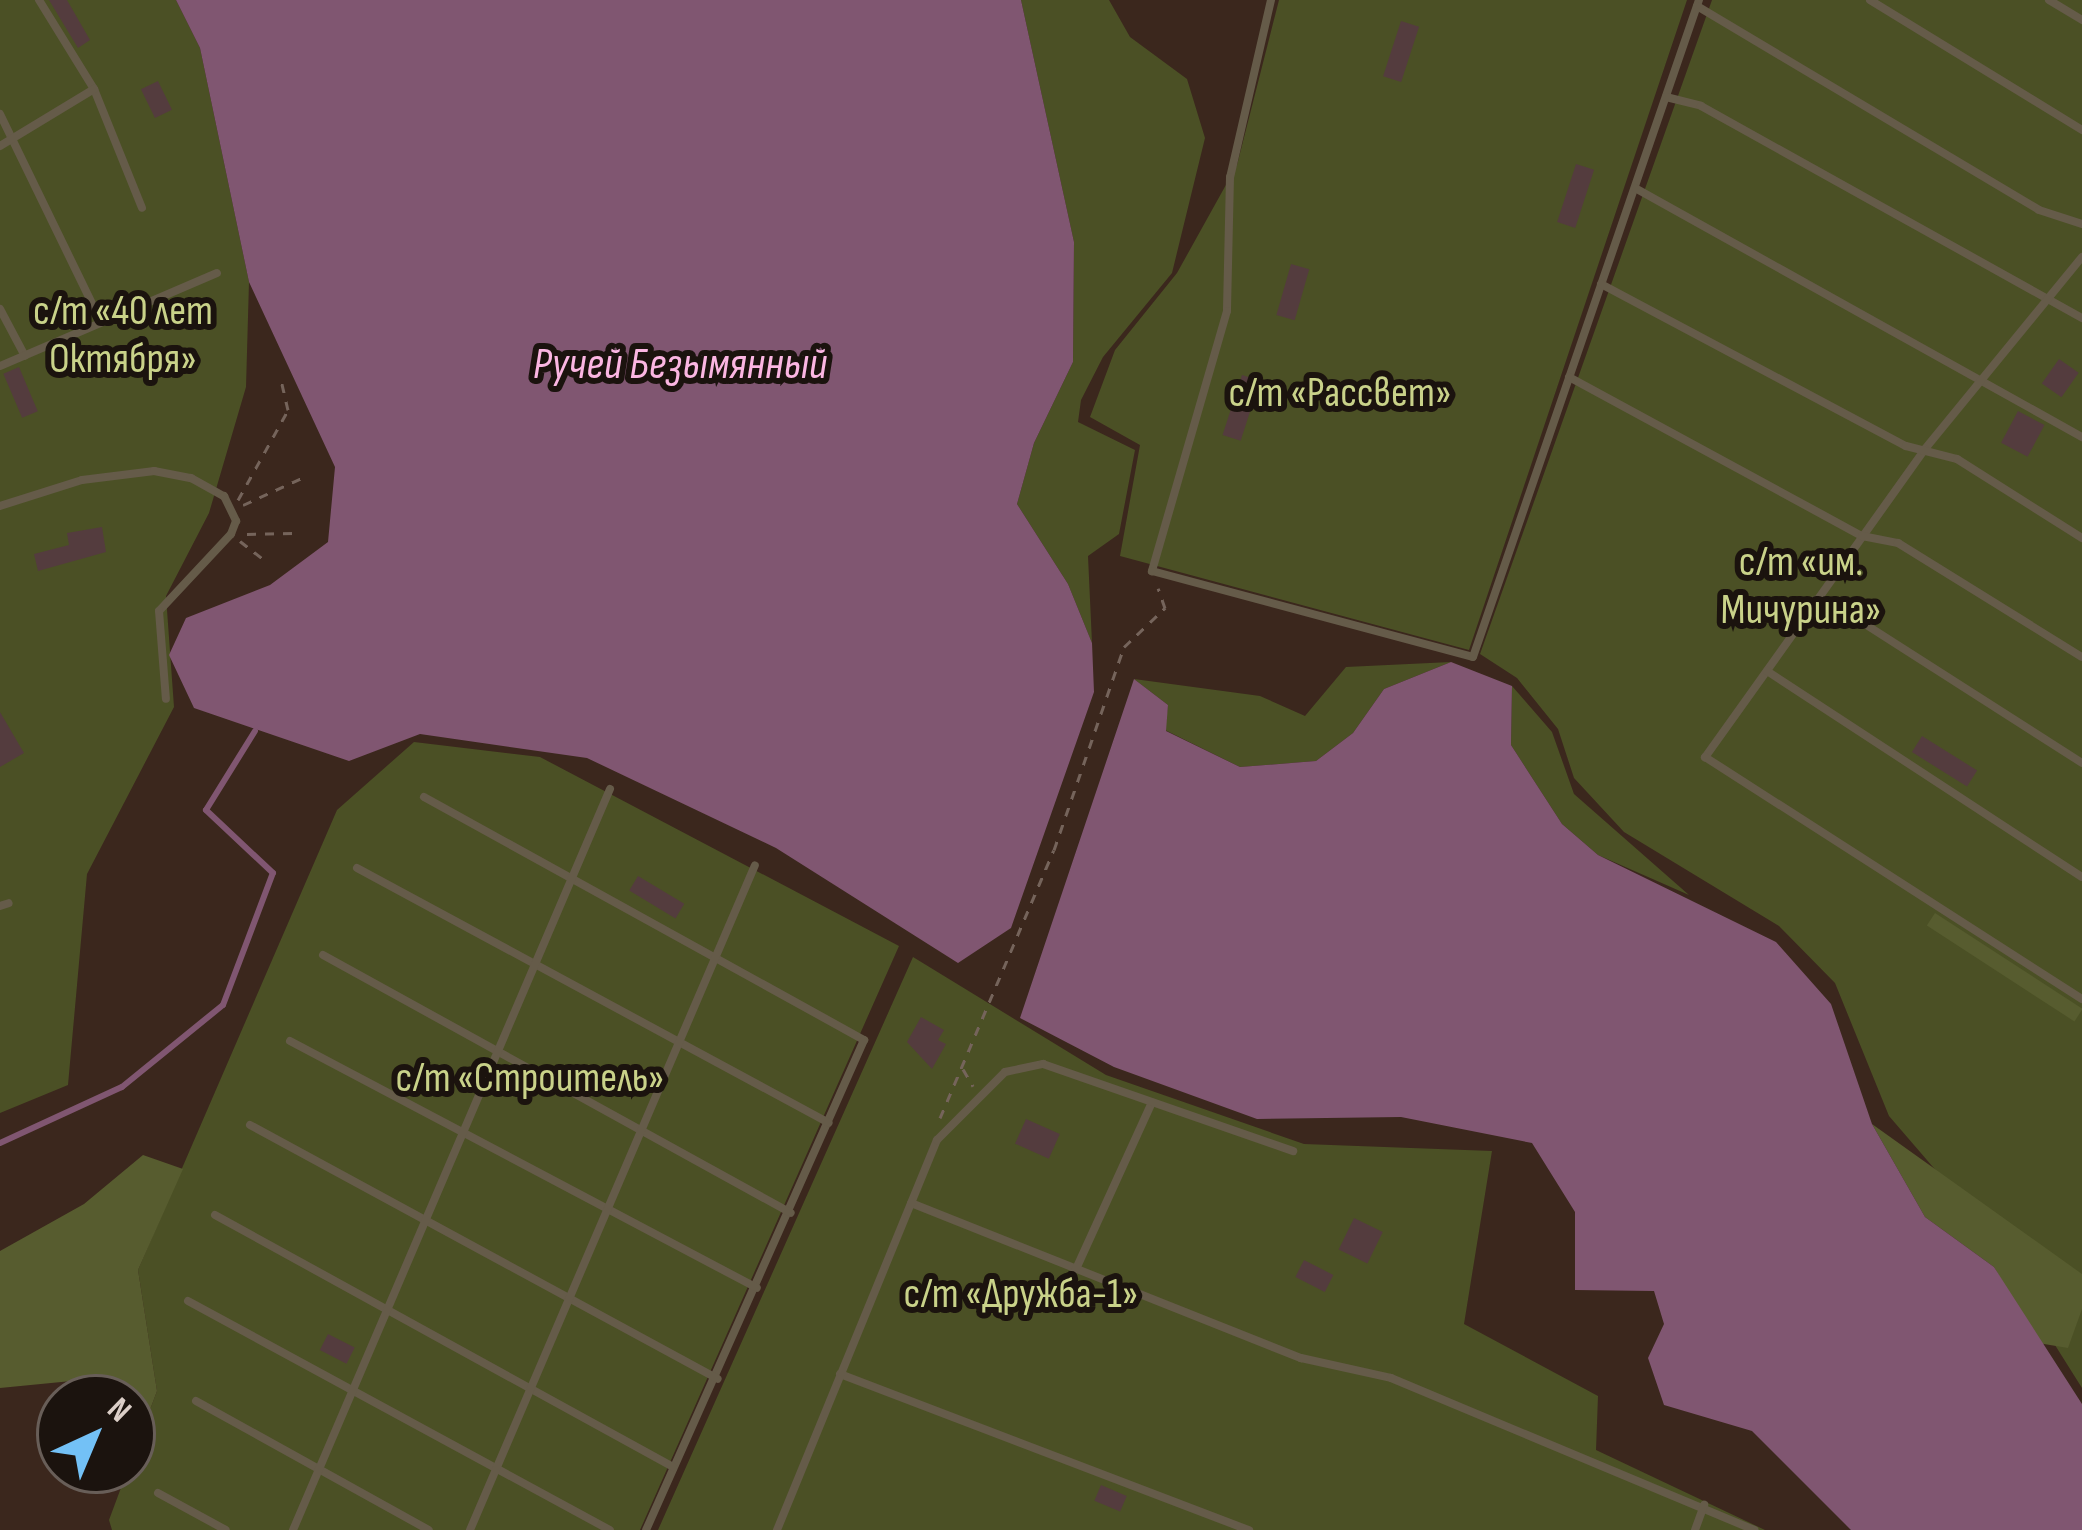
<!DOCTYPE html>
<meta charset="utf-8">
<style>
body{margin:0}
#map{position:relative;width:2082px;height:1530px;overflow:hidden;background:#3b271d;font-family:"Sofia Sans Condensed",sans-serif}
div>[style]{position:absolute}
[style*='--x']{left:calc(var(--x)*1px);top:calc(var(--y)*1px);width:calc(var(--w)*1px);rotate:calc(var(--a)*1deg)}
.green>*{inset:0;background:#4b5025}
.forest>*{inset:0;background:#575c2f;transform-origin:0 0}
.water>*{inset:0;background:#805671}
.stream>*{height:6px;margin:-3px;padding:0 3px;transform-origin:3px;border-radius:3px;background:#805671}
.building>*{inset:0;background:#543c3e;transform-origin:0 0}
.path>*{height:3px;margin-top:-1.5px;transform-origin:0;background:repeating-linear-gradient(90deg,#75645b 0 9px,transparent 0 18px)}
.service>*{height:8px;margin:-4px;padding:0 4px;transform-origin:4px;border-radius:4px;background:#655b49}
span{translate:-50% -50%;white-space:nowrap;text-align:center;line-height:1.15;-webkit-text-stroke:12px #1b130e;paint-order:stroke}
.park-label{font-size:42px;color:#c9d289}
.water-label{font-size:45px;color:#fbb6e2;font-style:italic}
.north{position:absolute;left:36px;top:1374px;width:120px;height:120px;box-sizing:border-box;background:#1b130e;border:3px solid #685e58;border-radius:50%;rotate:44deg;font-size:33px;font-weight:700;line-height:48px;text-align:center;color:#dbcec7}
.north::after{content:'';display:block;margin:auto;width:42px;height:54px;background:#73c1f6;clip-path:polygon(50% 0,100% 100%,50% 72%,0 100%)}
</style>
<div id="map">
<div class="green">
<i style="clip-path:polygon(0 0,176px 0,200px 48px,249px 282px,246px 387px,209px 513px,166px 596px,174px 707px,87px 874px,68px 1085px,0 1113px)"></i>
<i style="clip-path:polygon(1021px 0,1109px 0,1130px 37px,1187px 79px,1205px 138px,1172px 273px,1103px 357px,1081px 400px,1078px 422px,1135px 450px,1119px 534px,1088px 556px,1092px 643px,1068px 584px,1017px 504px,1034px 443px,1073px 362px,1074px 242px)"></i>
<i style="clip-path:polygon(1279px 0,1687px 0,1469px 650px,1120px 556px,1140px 445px,1090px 417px,1115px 350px,1177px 273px,1237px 165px)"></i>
<i style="clip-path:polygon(1712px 0,2082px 0,2082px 1388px,1970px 1210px,1889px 1116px,1835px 983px,1779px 926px,1624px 832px,1574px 778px,1558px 729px,1517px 678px,1480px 654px)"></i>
<i style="clip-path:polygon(1451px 662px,1384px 689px,1353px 733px,1316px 761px,1240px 767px,1165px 730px,1168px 705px,1134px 679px,1260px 696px,1305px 716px,1346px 667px)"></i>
<i style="clip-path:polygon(1512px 686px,1552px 732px,1574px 794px,1689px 895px,1598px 855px,1562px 824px,1511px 745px)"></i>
<i style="clip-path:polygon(414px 742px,540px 757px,899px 946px,640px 1530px,112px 1530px,109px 1520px,157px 1391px,138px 1270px,337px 810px)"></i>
<i style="clip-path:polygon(913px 957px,1106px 1075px,1304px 1144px,1492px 1151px,1464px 1324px,1598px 1396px,1596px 1450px,1765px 1530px,658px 1530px)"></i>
</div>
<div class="forest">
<i style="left:1935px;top:913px;width:176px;height:15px;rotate:33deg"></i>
<i style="clip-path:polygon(1872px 1124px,2082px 1274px,2082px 1309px,2068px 1348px,2038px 1343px,1994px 1267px,1925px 1217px)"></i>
<i style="clip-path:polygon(143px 1155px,183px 1169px,138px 1270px,157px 1391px,132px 1458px,132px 1398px,95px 1398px,92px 1379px,0 1388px,0 1251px,84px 1204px)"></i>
</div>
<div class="water">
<i style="clip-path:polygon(176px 0,1021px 0,1074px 242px,1073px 362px,1034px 443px,1017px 504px,1068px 584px,1092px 643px,1094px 692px,1011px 928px,958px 963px,776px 848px,587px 758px,420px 734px,349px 761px,194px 708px,169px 655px,186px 618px,270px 585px,328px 542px,335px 467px,249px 282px,200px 48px)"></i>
<i style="clip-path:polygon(1451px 662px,1512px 686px,1511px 745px,1562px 824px,1598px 855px,1776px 942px,1831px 1004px,1872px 1124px,1925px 1217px,1994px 1267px,2082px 1404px,2082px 1530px,1851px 1530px,1752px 1431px,1664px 1405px,1648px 1358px,1664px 1324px,1654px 1291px,1575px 1290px,1575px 1212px,1532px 1143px,1401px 1117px,1257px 1119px,1114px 1067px,1020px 1018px,1134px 679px,1168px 705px,1166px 731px,1240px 767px,1316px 761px,1353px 733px,1384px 689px)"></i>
</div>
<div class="stream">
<i style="--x:0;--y:1143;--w:134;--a:-24.7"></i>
<i style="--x:122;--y:1087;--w:130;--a:-39.1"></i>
<i style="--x:223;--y:1005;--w:141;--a:-69.3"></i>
<i style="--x:273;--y:873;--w:92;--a:-136.8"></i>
<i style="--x:206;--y:810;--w:93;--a:-58.2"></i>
</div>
<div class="building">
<i style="clip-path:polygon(49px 0,67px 0,90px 40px,78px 48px)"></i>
<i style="left:1401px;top:21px;width:19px;height:58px;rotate:18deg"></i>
<i style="left:158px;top:81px;width:32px;height:19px;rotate:64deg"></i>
<i style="left:1576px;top:164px;width:19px;height:61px;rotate:18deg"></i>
<i style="left:1291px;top:264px;width:19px;height:53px;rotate:16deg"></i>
<i style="left:2059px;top:359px;width:24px;height:30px;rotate:35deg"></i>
<i style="left:19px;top:367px;width:48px;height:17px;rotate:67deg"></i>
<i style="left:1242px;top:375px;width:19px;height:63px;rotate:18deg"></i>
<i style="left:2018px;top:411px;width:30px;height:36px;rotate:28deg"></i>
<i style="clip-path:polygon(102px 527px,106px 552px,38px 571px,34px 554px,69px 545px,67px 533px)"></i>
<i style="clip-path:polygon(0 712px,24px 753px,0 767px)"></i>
<i style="left:1922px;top:736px;width:65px;height:19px;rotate:32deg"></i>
<i style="left:638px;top:876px;width:54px;height:17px;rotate:31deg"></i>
<i style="clip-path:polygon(921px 1017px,944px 1030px,938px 1040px,946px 1044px,932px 1069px,907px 1042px)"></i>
<i style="left:1026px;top:1119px;width:37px;height:27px;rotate:24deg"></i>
<i style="left:1354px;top:1218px;width:32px;height:35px;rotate:26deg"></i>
<i style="left:1304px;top:1260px;width:33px;height:19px;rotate:27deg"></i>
<i style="left:328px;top:1334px;width:30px;height:18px;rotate:27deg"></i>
<i style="left:1101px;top:1485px;width:28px;height:17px;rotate:23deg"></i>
</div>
<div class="path">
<i style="--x:238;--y:500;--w:103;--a:-60.9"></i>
<i style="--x:288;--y:410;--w:32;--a:-103"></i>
<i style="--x:243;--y:505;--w:65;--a:-24.6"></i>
<i style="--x:247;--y:534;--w:47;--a:-1.2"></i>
<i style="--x:240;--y:541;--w:34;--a:38"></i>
<i style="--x:963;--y:1069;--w:20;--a:60"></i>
<i style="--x:940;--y:1118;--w:291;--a:-67"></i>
<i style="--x:1054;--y:850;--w:215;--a:-71"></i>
<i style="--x:1124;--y:647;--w:57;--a:-43.6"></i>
<i style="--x:1165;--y:608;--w:21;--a:-109"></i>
</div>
<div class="service">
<i style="--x:39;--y:0;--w:105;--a:58.3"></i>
<i style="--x:94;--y:89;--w:128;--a:68"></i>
<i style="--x:1271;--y:0;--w:182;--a:103"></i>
<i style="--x:1230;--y:177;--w:134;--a:91.3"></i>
<i style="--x:1227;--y:311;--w:271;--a:106.1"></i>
<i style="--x:1152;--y:571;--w:332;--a:15"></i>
<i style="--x:1473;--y:657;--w:695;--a:-71.02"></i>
<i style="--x:1870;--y:0;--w:249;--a:31.5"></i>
<i style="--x:2049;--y:0;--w:39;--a:31"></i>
<i style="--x:1697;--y:6;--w:398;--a:30.8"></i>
<i style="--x:2039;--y:210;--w:45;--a:18"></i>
<i style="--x:1666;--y:97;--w:36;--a:14"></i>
<i style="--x:1701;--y:106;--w:436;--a:29.1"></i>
<i style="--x:0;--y:114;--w:231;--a:64.1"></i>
<i style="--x:0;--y:146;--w:110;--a:-31.2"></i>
<i style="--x:1635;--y:188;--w:512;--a:29.12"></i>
<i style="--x:2082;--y:257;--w:248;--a:129.3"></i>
<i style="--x:1925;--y:449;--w:379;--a:125.5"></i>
<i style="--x:1705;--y:757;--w:448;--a:32.7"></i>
<i style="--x:1601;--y:284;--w:345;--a:28"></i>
<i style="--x:1906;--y:446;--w:53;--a:14.3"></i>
<i style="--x:1957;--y:459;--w:148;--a:32.3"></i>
<i style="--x:0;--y:309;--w:53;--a:62"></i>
<i style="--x:0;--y:366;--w:236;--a:-23.2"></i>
<i style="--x:1569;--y:377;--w:333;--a:28.5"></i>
<i style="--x:1862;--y:536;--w:37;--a:11"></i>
<i style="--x:1898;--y:543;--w:216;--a:31.8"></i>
<i style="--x:0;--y:506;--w:86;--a:-17.6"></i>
<i style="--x:82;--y:480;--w:73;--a:-7.1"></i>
<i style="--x:154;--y:471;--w:38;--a:11"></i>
<i style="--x:191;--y:478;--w:38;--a:29"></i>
<i style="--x:224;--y:496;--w:28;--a:64"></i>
<i style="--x:236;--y:521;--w:14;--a:111"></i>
<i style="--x:231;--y:534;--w:105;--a:133.1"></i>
<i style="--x:159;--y:611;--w:88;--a:85.5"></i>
<i style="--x:1815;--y:600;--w:46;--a:24.3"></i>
<i style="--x:1857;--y:619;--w:267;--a:32.6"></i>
<i style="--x:1767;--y:671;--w:376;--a:33.2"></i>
<i style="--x:424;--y:797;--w:503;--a:28.91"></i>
<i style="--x:864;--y:1040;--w:536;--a:113.98"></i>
<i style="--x:357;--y:868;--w:536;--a:28.38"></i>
<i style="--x:0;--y:906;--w:9;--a:-18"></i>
<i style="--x:323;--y:955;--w:534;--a:28.87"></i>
<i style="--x:290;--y:1041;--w:528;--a:27.87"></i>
<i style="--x:250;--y:1125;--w:532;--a:28.49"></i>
<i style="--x:911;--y:1203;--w:420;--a:21.7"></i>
<i style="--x:1301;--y:1358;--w:92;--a:12.5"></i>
<i style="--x:1391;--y:1378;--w:394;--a:22.7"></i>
<i style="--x:215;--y:1215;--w:523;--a:28.82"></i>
<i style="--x:1076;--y:1269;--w:183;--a:-65.5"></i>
<i style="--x:188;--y:1301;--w:480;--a:28.5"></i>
<i style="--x:840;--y:1374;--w:438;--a:20.9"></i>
<i style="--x:196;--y:1401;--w:266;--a:29"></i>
<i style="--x:158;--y:1493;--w:77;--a:28.6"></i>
<i style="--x:293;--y:1530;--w:806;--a:-66.84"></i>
<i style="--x:470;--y:1530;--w:723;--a:-66.8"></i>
<i style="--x:777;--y:1530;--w:422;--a:-67.7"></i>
<i style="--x:937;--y:1140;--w:96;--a:-45"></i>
<i style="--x:1005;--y:1072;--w:39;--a:-12"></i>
<i style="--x:1043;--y:1064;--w:265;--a:19.2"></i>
<i style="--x:1695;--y:1530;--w:27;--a:-70"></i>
</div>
<div class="park-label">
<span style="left:123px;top:336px">с/т «40 лет<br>Октября»</span>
<span style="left:1340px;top:394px">с/т «Рассвет»</span>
<span style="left:1801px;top:587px">с/т «им.<br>Мичурина»</span>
<span style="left:530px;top:1079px">с/т «Строитель»</span>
<span style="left:1021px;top:1295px">с/т «Дружба-1»</span>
</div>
<div class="water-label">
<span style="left:680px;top:365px">Ручей Безымянный</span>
</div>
<div class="north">N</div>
</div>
